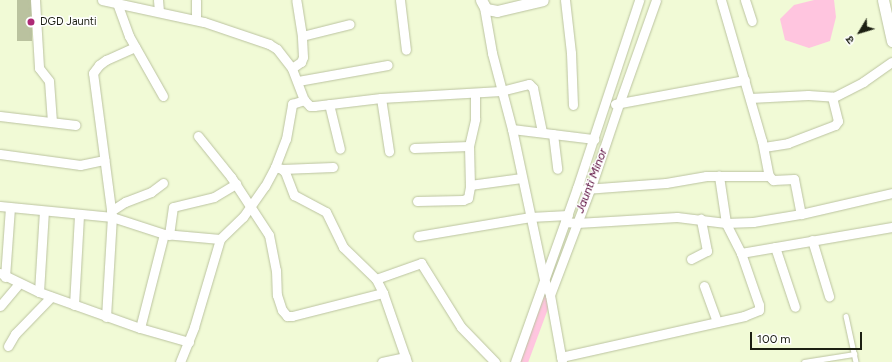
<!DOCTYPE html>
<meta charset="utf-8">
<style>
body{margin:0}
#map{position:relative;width:892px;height:362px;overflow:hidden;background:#f1fad6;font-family:Figtree,"Noto Sans Devanagari",sans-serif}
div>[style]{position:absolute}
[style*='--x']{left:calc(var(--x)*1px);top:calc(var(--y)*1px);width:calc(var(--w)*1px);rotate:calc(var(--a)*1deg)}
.water>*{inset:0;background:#ffc5df}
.canal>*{height:8px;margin:-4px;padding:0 4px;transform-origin:4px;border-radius:4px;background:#ffc5df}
.building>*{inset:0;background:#bac29f;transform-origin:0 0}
.roads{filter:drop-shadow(0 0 1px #bbc3a0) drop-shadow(0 0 1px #bbc3a0)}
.service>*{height:4.5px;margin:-2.25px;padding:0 2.25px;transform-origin:2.25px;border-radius:2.25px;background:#fff}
.minor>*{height:9px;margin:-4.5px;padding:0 4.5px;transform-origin:4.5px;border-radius:4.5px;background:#fff}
.tertiary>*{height:11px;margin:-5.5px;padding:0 5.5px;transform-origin:5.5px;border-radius:5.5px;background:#fff}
.dots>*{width:11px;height:11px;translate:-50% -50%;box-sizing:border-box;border:2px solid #fff;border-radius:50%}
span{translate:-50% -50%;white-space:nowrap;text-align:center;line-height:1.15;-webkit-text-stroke:3px #fff;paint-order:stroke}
.poi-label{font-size:11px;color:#1c1f12}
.left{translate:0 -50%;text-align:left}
.water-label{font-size:12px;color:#530034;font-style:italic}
.north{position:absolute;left:840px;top:12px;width:40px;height:40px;-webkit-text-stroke:3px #fff;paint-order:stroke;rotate:232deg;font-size:11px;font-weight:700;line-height:16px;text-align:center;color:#1c1f12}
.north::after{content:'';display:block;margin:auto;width:14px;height:18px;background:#1c1f12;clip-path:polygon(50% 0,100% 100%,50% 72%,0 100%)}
.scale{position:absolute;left:750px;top:332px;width:112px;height:18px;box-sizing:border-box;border:2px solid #1c1f12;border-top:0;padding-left:5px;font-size:12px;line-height:14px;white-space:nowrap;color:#1c1f12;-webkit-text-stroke:3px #fff;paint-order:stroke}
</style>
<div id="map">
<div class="water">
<i style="clip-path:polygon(814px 0,834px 0,836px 17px,830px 41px,809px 48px,785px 40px,780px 19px,794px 5px)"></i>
</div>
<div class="canal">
<i style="--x:524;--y:362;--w:75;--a:-69.6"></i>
</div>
<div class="building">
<i style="left:17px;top:0;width:15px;height:41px"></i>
</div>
<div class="roads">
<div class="service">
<i style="--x:846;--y:316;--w:47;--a:77.7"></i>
<i style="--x:804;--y:362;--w:51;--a:-9.1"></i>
</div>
<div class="minor">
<i style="--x:35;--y:0;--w:68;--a:86.6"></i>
<i style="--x:39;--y:68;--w:16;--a:52"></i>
<i style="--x:49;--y:81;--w:41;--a:85.8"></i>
<i style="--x:102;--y:0;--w:104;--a:12.2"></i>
<i style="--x:204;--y:22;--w:69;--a:18.7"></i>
<i style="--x:269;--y:44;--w:9;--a:32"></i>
<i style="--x:277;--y:49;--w:24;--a:52"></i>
<i style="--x:158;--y:0;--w:12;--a:85"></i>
<i style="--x:196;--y:0;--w:20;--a:90"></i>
<i style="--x:400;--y:0;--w:50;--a:83.2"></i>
<i style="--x:565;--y:0;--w:53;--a:83.5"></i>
<i style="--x:571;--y:53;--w:52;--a:87.8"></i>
<i style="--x:721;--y:0;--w:147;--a:73.8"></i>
<i style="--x:762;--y:141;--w:36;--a:79"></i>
<i style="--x:769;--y:176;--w:6;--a:45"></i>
<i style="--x:773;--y:180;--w:21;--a:-3"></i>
<i style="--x:794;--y:179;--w:36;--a:79"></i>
<i style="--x:745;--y:0;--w:22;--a:72"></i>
<i style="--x:117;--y:3;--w:35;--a:70"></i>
<i style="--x:129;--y:36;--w:69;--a:60.5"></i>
<i style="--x:484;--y:7;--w:47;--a:80.1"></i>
<i style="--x:492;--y:53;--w:79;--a:75.3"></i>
<i style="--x:512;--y:129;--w:153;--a:78"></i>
<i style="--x:544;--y:279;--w:17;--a:69"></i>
<i style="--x:550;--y:295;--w:68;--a:79.8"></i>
<i style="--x:302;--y:36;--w:49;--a:-14"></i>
<i style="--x:298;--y:81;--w:91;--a:-10.1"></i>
<i style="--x:381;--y:98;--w:54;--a:81.4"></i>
<i style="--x:750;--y:98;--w:58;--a:-3"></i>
<i style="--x:808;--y:95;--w:26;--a:4"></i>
<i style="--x:834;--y:97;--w:33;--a:-27"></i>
<i style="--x:863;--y:82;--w:35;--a:-35"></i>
<i style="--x:304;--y:100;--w:8;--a:45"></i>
<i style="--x:310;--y:106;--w:4;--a:0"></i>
<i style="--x:314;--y:106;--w:67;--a:-6.8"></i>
<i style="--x:381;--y:98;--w:120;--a:-3.3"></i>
<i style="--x:501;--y:91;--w:29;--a:-14"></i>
<i style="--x:529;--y:84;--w:6;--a:45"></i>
<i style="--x:533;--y:88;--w:45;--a:78.4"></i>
<i style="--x:329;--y:104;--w:46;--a:76.3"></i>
<i style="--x:615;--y:104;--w:132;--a:-10.5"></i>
<i style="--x:0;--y:116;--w:76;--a:6.8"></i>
<i style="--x:512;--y:129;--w:83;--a:7"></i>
<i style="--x:553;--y:134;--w:35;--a:83"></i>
<i style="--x:198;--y:136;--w:53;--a:51.2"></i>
<i style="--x:231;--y:177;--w:69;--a:56.8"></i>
<i style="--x:269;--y:235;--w:36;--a:79"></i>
<i style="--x:276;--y:270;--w:25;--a:88"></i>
<i style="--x:277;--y:295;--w:16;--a:72"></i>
<i style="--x:282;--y:310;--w:8;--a:50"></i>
<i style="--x:287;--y:316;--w:5;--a:0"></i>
<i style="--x:292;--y:316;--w:94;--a:-14.2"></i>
<i style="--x:764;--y:147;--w:24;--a:-9"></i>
<i style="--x:788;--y:143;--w:50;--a:-21"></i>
<i style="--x:835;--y:125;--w:5;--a:-53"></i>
<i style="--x:838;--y:121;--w:25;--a:-104"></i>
<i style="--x:414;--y:148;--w:55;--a:-2.1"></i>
<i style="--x:0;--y:154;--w:81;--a:7.8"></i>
<i style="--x:80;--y:165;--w:25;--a:-12"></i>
<i style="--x:275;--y:167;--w:7;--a:16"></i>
<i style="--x:282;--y:169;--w:4;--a:45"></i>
<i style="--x:285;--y:172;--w:25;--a:69"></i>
<i style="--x:294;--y:195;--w:36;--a:28"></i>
<i style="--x:326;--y:212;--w:39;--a:64"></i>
<i style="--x:343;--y:247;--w:46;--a:44.1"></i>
<i style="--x:376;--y:279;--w:16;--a:63"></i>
<i style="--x:383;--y:293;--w:73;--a:70.8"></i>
<i style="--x:282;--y:169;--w:51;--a:-2.2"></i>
<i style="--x:470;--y:185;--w:52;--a:-7.7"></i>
<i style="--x:585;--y:189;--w:81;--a:-4.2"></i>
<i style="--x:666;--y:183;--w:41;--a:-9.9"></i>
<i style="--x:706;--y:176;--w:63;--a:0"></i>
<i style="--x:417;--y:201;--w:46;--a:-1.2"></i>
<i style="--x:463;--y:200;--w:5;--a:-22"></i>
<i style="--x:468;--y:198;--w:11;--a:-80"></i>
<i style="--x:470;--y:187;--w:41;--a:-91.4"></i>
<i style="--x:469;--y:146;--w:28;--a:-77"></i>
<i style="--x:475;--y:119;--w:26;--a:-90"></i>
<i style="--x:0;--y:206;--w:113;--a:5.6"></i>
<i style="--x:112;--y:217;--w:55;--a:18.1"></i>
<i style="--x:164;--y:234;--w:56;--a:5.1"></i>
<i style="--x:111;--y:211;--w:17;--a:-33"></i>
<i style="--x:125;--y:202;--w:28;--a:-21"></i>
<i style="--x:151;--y:192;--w:15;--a:-37"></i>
<i style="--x:565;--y:222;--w:12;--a:5"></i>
<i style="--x:577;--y:223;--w:100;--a:-3.4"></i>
<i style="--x:677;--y:217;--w:49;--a:7"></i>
<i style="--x:726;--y:223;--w:27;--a:-2"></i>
<i style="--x:753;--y:222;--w:49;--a:-9.5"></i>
<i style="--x:801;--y:214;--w:93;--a:-13"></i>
<i style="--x:169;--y:235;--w:28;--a:-82"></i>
<i style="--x:173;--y:207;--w:42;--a:-13.7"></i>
<i style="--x:214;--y:197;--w:26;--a:-31"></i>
<i style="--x:418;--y:236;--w:114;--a:-9.6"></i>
<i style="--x:530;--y:217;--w:38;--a:-3"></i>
<i style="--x:812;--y:240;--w:59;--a:73.1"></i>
<i style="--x:775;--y:247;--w:63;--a:71.6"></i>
<i style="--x:741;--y:253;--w:153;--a:-9.8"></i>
<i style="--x:691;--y:259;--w:18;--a:-27"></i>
<i style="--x:707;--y:251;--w:33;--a:-101"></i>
<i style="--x:0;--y:273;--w:43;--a:26"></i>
<i style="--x:39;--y:292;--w:107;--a:19.6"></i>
<i style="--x:140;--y:328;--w:51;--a:15.9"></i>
<i style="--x:5;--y:277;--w:70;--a:-85.9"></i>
<i style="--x:376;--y:279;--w:48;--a:-19.6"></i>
<i style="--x:421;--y:263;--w:75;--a:58"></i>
<i style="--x:461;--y:327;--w:49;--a:45.8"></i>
<i style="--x:704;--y:286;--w:38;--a:70"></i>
<i style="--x:39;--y:292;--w:81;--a:-86.5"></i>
<i style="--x:550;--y:295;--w:119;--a:-69.3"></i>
<i style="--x:592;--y:184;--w:84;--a:-71.4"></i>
<i style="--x:619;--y:104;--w:110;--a:-70.4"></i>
<i style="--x:74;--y:305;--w:90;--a:-86.8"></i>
<i style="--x:0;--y:306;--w:30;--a:-50"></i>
<i style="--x:106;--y:317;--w:100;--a:-86.6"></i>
<i style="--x:112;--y:217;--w:145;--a:-97.5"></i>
<i style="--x:93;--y:73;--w:10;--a:-53"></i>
<i style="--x:99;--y:65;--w:9;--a:-36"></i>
<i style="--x:106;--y:60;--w:32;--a:-24"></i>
<i style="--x:140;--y:328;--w:97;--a:-75.7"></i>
<i style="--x:8;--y:346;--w:14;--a:-60"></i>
<i style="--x:15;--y:334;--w:52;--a:-45.8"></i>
<i style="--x:561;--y:357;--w:188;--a:-12.6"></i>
<i style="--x:744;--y:316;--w:16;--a:-22"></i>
<i style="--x:759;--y:310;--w:5;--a:-90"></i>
<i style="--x:759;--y:305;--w:55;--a:-109.1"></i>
<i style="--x:741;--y:253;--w:34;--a:-117"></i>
<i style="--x:726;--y:223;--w:48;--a:-98.5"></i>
<i style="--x:180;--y:362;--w:38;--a:-68"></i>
<i style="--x:194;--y:327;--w:92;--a:-73.5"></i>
<i style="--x:220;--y:239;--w:32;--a:-44"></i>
<i style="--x:243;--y:217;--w:38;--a:-55"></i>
<i style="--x:265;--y:186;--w:21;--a:-62"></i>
<i style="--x:275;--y:167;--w:30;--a:-69"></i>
<i style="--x:286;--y:139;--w:36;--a:-80"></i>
<i style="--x:292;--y:104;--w:13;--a:-18"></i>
<i style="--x:304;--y:100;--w:34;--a:-111"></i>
<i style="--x:292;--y:68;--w:11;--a:-34"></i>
<i style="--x:301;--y:62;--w:5;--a:-68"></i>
<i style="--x:303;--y:57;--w:21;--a:-93"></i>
<i style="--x:302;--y:36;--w:36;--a:-99"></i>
<i style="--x:382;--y:362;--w:24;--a:-12"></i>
<i style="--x:515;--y:362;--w:185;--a:-70.4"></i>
<i style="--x:577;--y:188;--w:198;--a:-71.7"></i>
</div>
<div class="tertiary">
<i style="--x:481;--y:0;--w:10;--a:61"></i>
<i style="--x:486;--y:9;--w:11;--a:10"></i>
<i style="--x:497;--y:11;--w:47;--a:-13.4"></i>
<i style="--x:883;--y:0;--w:42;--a:77.6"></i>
</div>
</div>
<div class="dots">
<i style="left:31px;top:22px;background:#ad2a76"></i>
</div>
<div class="poi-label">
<span class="left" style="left:40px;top:22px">DGD Jaunti</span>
</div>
<div class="water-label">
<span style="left:592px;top:181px;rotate:-69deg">Jaunti Minor</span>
</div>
<div class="north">उ</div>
<div class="scale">100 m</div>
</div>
